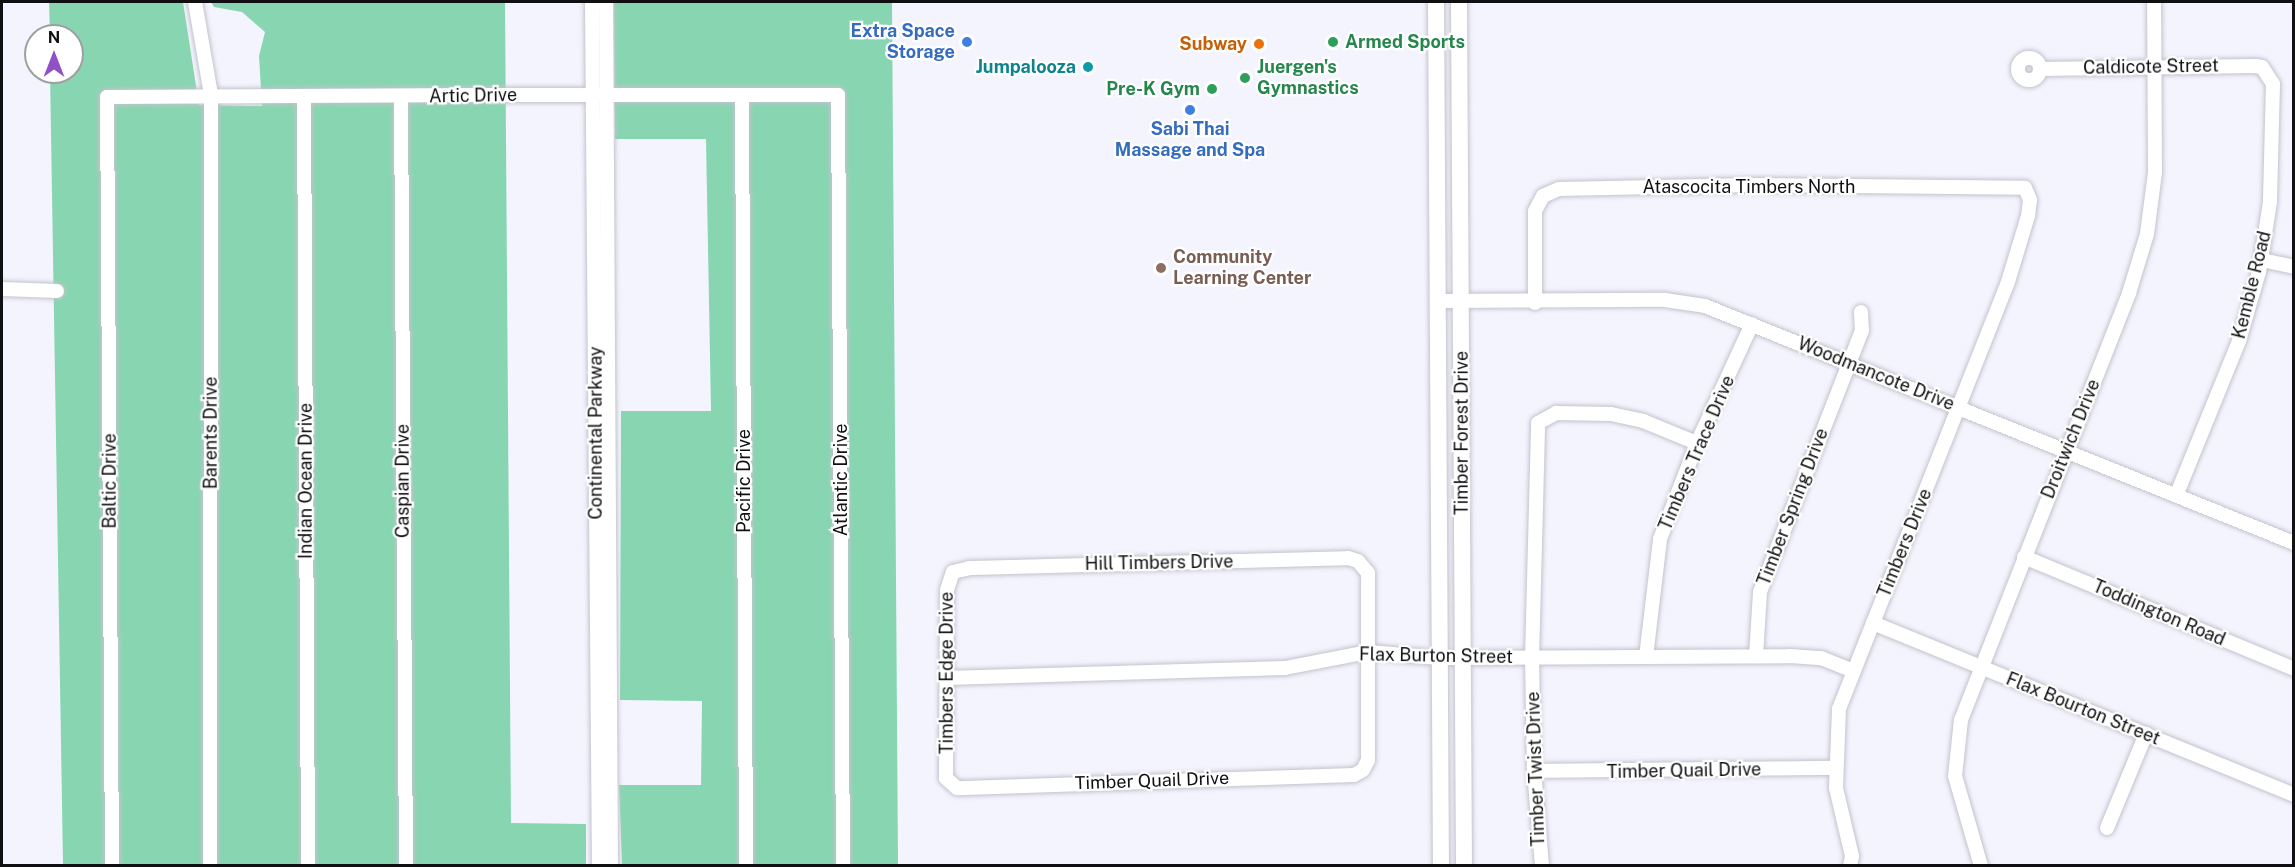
<!DOCTYPE html>
<style>
body{margin:0}
#map{position:relative;width:2295px;height:867px;overflow:hidden;background:#f4f4fe;font-family:"Public Sans",sans-serif}
div>[style]{position:absolute}
[style*='--x']{left:calc(var(--x)*1px);top:calc(var(--y)*1px);width:calc(var(--w)*1px);rotate:calc(var(--a)*1deg)}
.green>*{inset:0;background:#87d6b1}
.roads{filter:drop-shadow(0 0 2px #c3c3cc) drop-shadow(0 0 2px #c3c3cc)}
.minor>*{height:14px;margin:-7px;padding:0 7px;transform-origin:7px;border-radius:7px;background:#fff}
.minor>.ring{margin:-7px;padding:0;box-sizing:content-box;background:none;border:14px solid #fff;border-radius:50%}
.major>*{height:16px;margin:-8px;padding:0 8px;transform-origin:8px;border-radius:8px;background:#fff}
.dots>*{width:16px;height:16px;translate:-50% -50%;box-sizing:border-box;border:3px solid #fff;border-radius:50%}
span{translate:-50% -50%;white-space:nowrap;text-align:center;line-height:1.15;-webkit-text-stroke:4.5px #fff;paint-order:stroke}
.shop-label{font-size:18px;color:#366cbe;font-weight:700}
.right{translate:-100% -50%;text-align:right}
.leisure-label{font-size:18px;color:#27864d;font-weight:700}
.left{translate:0 -50%;text-align:left}
.food-label{font-size:18px;color:#c56008;font-weight:700}
.culture-label{font-size:18px;color:#0d838f;font-weight:700}
.street-label{font-size:18px;color:#101013}
.education-label{font-size:18px;color:#785e54;font-weight:700}
.frame{position:absolute;inset:0;border:3px solid #101013;pointer-events:none}
.north{position:absolute;left:24px;top:24px;width:60px;height:60px;box-sizing:border-box;background:#fff;border:2px solid #9f9fa1;border-radius:50%;rotate:0deg;font-size:16px;font-weight:700;line-height:24px;text-align:center;color:#101013}
.north::after{content:'';display:block;margin:auto;width:21px;height:27px;background:#9250c5;clip-path:polygon(50% 0,100% 100%,50% 72%,0 100%)}
</style>
<div id="map">
<div class="green">
<i style="clip-path:polygon(49px 2px,183px 2px,199px 105px,262px 106px,259px 56px,265px 32px,242px 12px,214px 7px,211px 2px,505px 2px,511px 823px,586px 824px,586px 865px,63px 865px,50px 72px,72px 72px,72px 36px,50px 36px)"></i>
<i style="clip-path:polygon(614px 2px,892px 2px,898px 865px,622px 865px,619px 785px,701px 785px,702px 701px,620px 700px,621px 411px,711px 411px,706px 139px,615px 139px)"></i>
</div>
<div class="roads">
<div class="minor">
<i style="--x:195;--y:2;--w:94;--a:80.2"></i>
<i style="--x:211;--y:95;--w:771;--a:90.07"></i>
<i style="--x:592;--y:2;--w:864;--a:89.54"></i>
<i style="--x:606;--y:2;--w:864;--a:89.67"></i>
<i class="ring" style="left:2018px;top:58px;width:8px;height:8px"></i>
<i style="--x:2040;--y:69;--w:215;--a:-0.8"></i>
<i style="--x:2255;--y:66;--w:7;--a:8"></i>
<i style="--x:2262;--y:67;--w:20;--a:57"></i>
<i style="--x:2273;--y:84;--w:118;--a:91.5"></i>
<i style="--x:2270;--y:202;--w:71;--a:98.9"></i>
<i style="--x:2259;--y:272;--w:72;--a:106.2"></i>
<i style="--x:2239;--y:341;--w:167;--a:112.1"></i>
<i style="--x:304;--y:96;--w:770;--a:89.7"></i>
<i style="--x:742;--y:96;--w:770;--a:89.7"></i>
<i style="--x:401;--y:97;--w:769;--a:89.63"></i>
<i style="--x:2262;--y:260;--w:33;--a:12"></i>
<i style="--x:2;--y:289;--w:55;--a:2.1"></i>
<i style="--x:1439;--y:301;--w:226;--a:-0.3"></i>
<i style="--x:1665;--y:300;--w:40;--a:8.5"></i>
<i style="--x:1705;--y:306;--w:635;--a:21.92"></i>
<i style="--x:1535;--y:303;--w:92;--a:-90"></i>
<i style="--x:1535;--y:211;--w:17;--a:-62"></i>
<i style="--x:1543;--y:196;--w:17;--a:-24"></i>
<i style="--x:1559;--y:189;--w:194;--a:-1.2"></i>
<i style="--x:1753;--y:185;--w:272;--a:0.6"></i>
<i style="--x:2025;--y:188;--w:13;--a:67"></i>
<i style="--x:2030;--y:200;--w:16;--a:97"></i>
<i style="--x:2028;--y:216;--w:69;--a:106.9"></i>
<i style="--x:2008;--y:282;--w:459;--a:111.6"></i>
<i style="--x:1839;--y:709;--w:79;--a:92.2"></i>
<i style="--x:1836;--y:788;--w:70;--a:76.8"></i>
<i style="--x:1852;--y:856;--w:10;--a:101"></i>
<i style="--x:2024;--y:557;--w:292;--a:22.5"></i>
<i style="--x:1348;--y:558;--w:10;--a:17"></i>
<i style="--x:1358;--y:561;--w:16;--a:50"></i>
<i style="--x:1368;--y:573;--w:187;--a:90"></i>
<i style="--x:1368;--y:760;--w:11;--a:117"></i>
<i style="--x:1363;--y:770;--w:10;--a:151"></i>
<i style="--x:1354;--y:775;--w:397;--a:178.1"></i>
<i style="--x:957;--y:788;--w:15;--a:-138"></i>
<i style="--x:946;--y:778;--w:188;--a:-89.7"></i>
<i style="--x:947;--y:590;--w:19;--a:-72"></i>
<i style="--x:953;--y:572;--w:17;--a:-13"></i>
<i style="--x:970;--y:568;--w:378;--a:-1.5"></i>
<i style="--x:1873;--y:623;--w:455;--a:22.2"></i>
<i style="--x:1756;--y:656;--w:64;--a:-86.4"></i>
<i style="--x:1760;--y:592;--w:280;--a:-68.7"></i>
<i style="--x:1862;--y:331;--w:19;--a:-93"></i>
<i style="--x:1646;--y:657;--w:119;--a:-83.2"></i>
<i style="--x:1660;--y:539;--w:103;--a:-68.9"></i>
<i style="--x:1697;--y:443;--w:131;--a:-65.2"></i>
<i style="--x:946;--y:678;--w:339;--a:-1.7"></i>
<i style="--x:1285;--y:668;--w:85;--a:-10.9"></i>
<i style="--x:1368;--y:652;--w:72;--a:4.8"></i>
<i style="--x:1440;--y:658;--w:350;--a:-0.3"></i>
<i style="--x:1790;--y:656;--w:31;--a:4"></i>
<i style="--x:1821;--y:658;--w:35;--a:22"></i>
<i style="--x:1534;--y:771;--w:301;--a:-0.6"></i>
<i style="--x:2107;--y:828;--w:102;--a:-67.5"></i>
<i style="--x:112;--y:866;--w:769;--a:-90.37"></i>
<i style="--x:107;--y:97;--w:371;--a:-0.3"></i>
<i style="--x:478;--y:95;--w:360;--a:0"></i>
<i style="--x:838;--y:95;--w:771;--a:89.63"></i>
<i style="--x:1542;--y:866;--w:95;--a:-94.8"></i>
<i style="--x:1534;--y:771;--w:113;--a:-91"></i>
<i style="--x:1532;--y:658;--w:235;--a:-88.5"></i>
<i style="--x:1538;--y:423;--w:21;--a:-29"></i>
<i style="--x:1556;--y:413;--w:55;--a:1"></i>
<i style="--x:1611;--y:414;--w:33;--a:12"></i>
<i style="--x:1643;--y:421;--w:58;--a:22.2"></i>
<i style="--x:1981;--y:866;--w:94;--a:-106.1"></i>
<i style="--x:1955;--y:776;--w:56;--a:-83.9"></i>
<i style="--x:1961;--y:720;--w:459;--a:-68.5"></i>
<i style="--x:2129;--y:293;--w:62;--a:-73"></i>
<i style="--x:2147;--y:234;--w:63;--a:-82.6"></i>
<i style="--x:2155;--y:172;--w:170;--a:-90.3"></i>
</div>
<div class="major">
<i style="--x:1436;--y:2;--w:864;--a:89.67"></i>
<i style="--x:1459;--y:2;--w:864;--a:89.67"></i>
</div>
</div>
<div class="dots">
<i style="left:967px;top:42px;background:#3f7fe0"></i>
<i style="left:1333px;top:42px;background:#2e9e5b"></i>
<i style="left:1259px;top:44px;background:#e8710a"></i>
<i style="left:1088px;top:67px;background:#0f9aa8"></i>
<i style="left:1245px;top:78px;background:#2e9e5b"></i>
<i style="left:1212px;top:89px;background:#2e9e5b"></i>
<i style="left:1190px;top:110px;background:#3f7fe0"></i>
<i style="left:1161px;top:268px;background:#8d6e63"></i>
</div>
<div class="shop-label">
<span class="right" style="left:955px;top:42px">Extra Space<br>Storage</span>
<span style="left:1190px;top:140px">Sabi Thai<br>Massage and Spa</span>
</div>
<div class="leisure-label">
<span class="left" style="left:1345px;top:42px">Armed Sports</span>
<span class="left" style="left:1257px;top:78px">Juergen's<br>Gymnastics</span>
<span class="right" style="left:1200px;top:89px">Pre-K Gym</span>
</div>
<div class="food-label">
<span class="right" style="left:1247px;top:44px">Subway</span>
</div>
<div class="culture-label">
<span class="right" style="left:1076px;top:67px">Jumpalooza</span>
</div>
<div class="street-label">
<span style="left:2151px;top:67px;rotate:-1deg">Caldicote Street</span>
<span style="left:473px;top:96px;rotate:-1deg">Artic Drive</span>
<span style="left:1749px;top:187px">Atascocita Timbers North</span>
<span style="left:2252px;top:285px;rotate:-76deg">Kemble Road</span>
<span style="left:1876px;top:374px;rotate:22deg">Woodmancote Drive</span>
<span style="left:211px;top:433px;rotate:-90deg">Barents Drive</span>
<span style="left:596px;top:433px;rotate:-90deg">Continental Parkway</span>
<span style="left:1462px;top:433px;rotate:-90deg">Timber Forest Drive</span>
<span style="left:2071px;top:439px;rotate:-68deg">Droitwich Drive</span>
<span style="left:1697px;top:453px;rotate:-67deg">Timbers Trace Drive</span>
<span style="left:841px;top:480px;rotate:-90deg">Atlantic Drive</span>
<span style="left:110px;top:481px;rotate:-90deg">Baltic Drive</span>
<span style="left:306px;top:481px;rotate:-90deg">Indian Ocean Drive</span>
<span style="left:403px;top:481px;rotate:-90deg">Caspian Drive</span>
<span style="left:744px;top:481px;rotate:-90deg">Pacific Drive</span>
<span style="left:1793px;top:507px;rotate:-69deg">Timber Spring Drive</span>
<span style="left:1905px;top:543px;rotate:-68deg">Timbers Drive</span>
<span style="left:1159px;top:563px;rotate:-1deg">Hill Timbers Drive</span>
<span style="left:2159px;top:613px;rotate:23deg">Toddington Road</span>
<span style="left:1436px;top:656px;rotate:1deg">Flax Burton Street</span>
<span style="left:947px;top:673px;rotate:-90deg">Timbers Edge Drive</span>
<span style="left:2083px;top:709px;rotate:22deg">Flax Bourton Street</span>
<span style="left:1536px;top:769px;rotate:-92deg">Timber Twist Drive</span>
<span style="left:1684px;top:771px;rotate:-1deg">Timber Quail Drive</span>
<span style="left:1152px;top:781px;rotate:-2deg">Timber Quail Drive</span>
</div>
<div class="education-label">
<span class="left" style="left:1173px;top:268px">Community<br>Learning Center</span>
</div>
<div class="frame"></div>
<div class="north">N</div>
</div>
